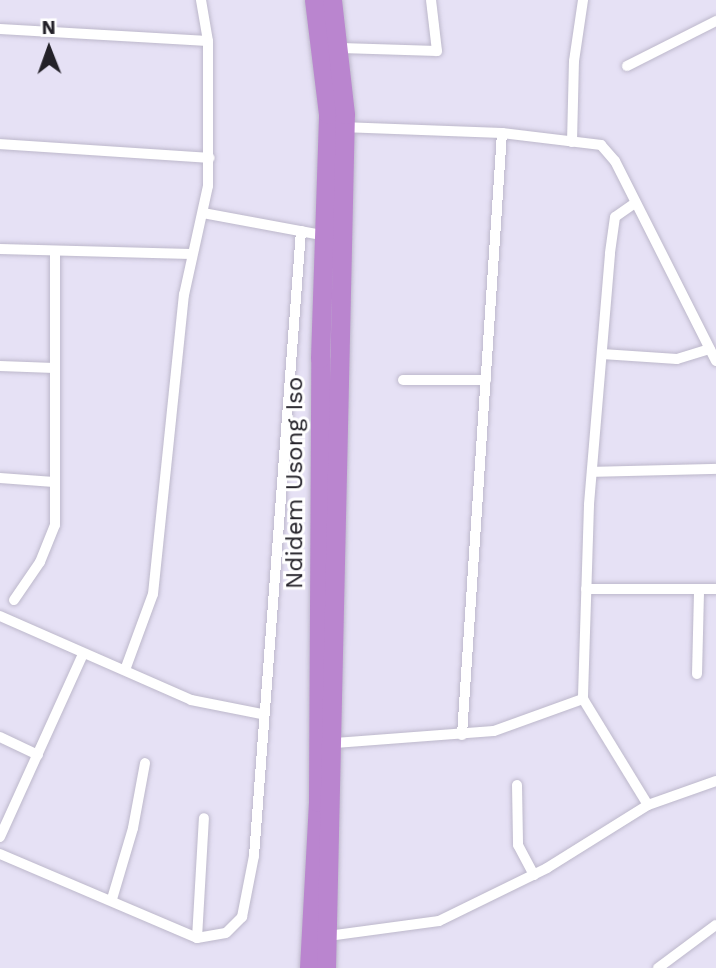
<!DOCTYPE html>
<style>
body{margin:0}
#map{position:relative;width:716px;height:968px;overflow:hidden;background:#e6e1f5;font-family:"Work Sans",sans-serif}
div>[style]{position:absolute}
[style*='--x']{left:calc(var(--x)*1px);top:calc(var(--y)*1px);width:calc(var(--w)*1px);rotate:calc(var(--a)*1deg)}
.roads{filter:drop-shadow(0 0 2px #bdb8cb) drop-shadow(0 0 2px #bdb8cb)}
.street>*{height:10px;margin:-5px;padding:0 5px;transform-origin:5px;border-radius:5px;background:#fff}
.highway>*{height:19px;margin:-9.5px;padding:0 9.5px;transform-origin:9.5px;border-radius:9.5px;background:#ba85cf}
span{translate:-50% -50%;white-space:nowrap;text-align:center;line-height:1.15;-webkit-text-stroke:6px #fff;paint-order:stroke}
.street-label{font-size:24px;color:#232128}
.north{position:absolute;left:14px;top:14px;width:70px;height:70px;-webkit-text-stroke:5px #fff;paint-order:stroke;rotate:359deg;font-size:19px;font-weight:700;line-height:28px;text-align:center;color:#232128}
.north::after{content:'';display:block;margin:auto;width:24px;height:32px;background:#232128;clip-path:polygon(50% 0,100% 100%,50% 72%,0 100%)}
</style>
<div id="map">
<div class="roads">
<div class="street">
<i style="--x:0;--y:29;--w:208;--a:3.3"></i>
<i style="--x:341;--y:48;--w:96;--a:1.8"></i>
<i style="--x:437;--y:51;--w:51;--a:-96.7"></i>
<i style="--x:627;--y:66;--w:100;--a:-26.8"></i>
<i style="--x:341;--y:127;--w:161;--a:2.1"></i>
<i style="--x:502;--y:133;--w:100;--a:6.9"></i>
<i style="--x:601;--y:145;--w:21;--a:49"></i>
<i style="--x:615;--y:161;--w:224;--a:63.2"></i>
<i style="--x:572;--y:142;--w:81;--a:-88.6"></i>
<i style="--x:574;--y:61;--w:62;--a:-81.6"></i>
<i style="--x:0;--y:144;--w:210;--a:3.8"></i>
<i style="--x:635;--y:203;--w:24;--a:145"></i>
<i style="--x:615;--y:217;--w:37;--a:98"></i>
<i style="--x:610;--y:254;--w:252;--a:94.8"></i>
<i style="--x:589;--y:505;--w:194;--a:91.8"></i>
<i style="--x:583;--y:699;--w:124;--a:58.5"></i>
<i style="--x:203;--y:213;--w:126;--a:10.5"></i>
<i style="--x:0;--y:249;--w:191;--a:1.5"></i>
<i style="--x:602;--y:354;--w:75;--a:3.8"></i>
<i style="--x:677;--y:359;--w:34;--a:-17"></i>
<i style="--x:0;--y:366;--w:54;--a:2.1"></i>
<i style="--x:403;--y:380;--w:83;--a:0"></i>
<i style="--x:592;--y:472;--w:124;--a:-1.4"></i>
<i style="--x:0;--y:478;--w:54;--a:4.2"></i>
<i style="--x:586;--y:589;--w:130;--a:0"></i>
<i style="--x:14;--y:600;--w:46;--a:-55.6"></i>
<i style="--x:40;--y:562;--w:40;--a:-68"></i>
<i style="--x:55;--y:525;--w:274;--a:-90"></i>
<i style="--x:0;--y:616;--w:209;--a:23.7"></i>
<i style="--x:191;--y:700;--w:72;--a:11.2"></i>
<i style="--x:125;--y:670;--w:81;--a:-69.8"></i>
<i style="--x:153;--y:594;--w:301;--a:-84.1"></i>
<i style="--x:184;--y:295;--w:112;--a:-77.6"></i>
<i style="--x:208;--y:186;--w:145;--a:-90"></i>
<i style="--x:208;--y:41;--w:42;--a:-99.7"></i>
<i style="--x:697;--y:674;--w:84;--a:-88.6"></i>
<i style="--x:462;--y:735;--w:603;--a:-86.2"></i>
<i style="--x:0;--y:737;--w:42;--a:25.3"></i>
<i style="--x:335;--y:743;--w:159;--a:-4.3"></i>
<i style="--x:494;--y:731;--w:95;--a:-19.8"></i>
<i style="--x:517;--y:785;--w:60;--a:89"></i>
<i style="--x:518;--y:845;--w:34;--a:62"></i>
<i style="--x:0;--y:837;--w:201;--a:-65.6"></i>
<i style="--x:0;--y:854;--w:214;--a:23.1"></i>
<i style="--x:197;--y:938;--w:29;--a:-10"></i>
<i style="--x:226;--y:933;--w:23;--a:-45"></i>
<i style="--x:242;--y:917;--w:62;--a:-78.9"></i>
<i style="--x:254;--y:856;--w:627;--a:-85.7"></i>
<i style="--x:112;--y:899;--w:74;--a:-73.5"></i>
<i style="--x:133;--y:828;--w:66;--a:-79.5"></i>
<i style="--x:328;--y:936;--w:112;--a:-7.7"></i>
<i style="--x:439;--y:921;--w:120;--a:-26.1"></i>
<i style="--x:547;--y:868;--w:119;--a:-32"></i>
<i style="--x:648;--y:805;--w:72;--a:-19.4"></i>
<i style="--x:197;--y:938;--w:120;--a:-86.7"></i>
<i style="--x:658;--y:968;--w:72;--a:-36.6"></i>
</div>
<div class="highway">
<i style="--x:309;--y:968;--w:166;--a:-86.9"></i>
<i style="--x:318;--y:802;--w:444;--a:-89.7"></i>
<i style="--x:320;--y:358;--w:244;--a:-88.1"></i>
<i style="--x:328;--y:114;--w:115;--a:-97"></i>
<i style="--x:326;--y:968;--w:854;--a:-88.73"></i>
<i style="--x:345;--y:114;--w:115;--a:-96.5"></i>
</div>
</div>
<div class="street-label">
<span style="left:295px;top:483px;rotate:-90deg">Ndidem Usong Iso</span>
</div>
<div class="north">N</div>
</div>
